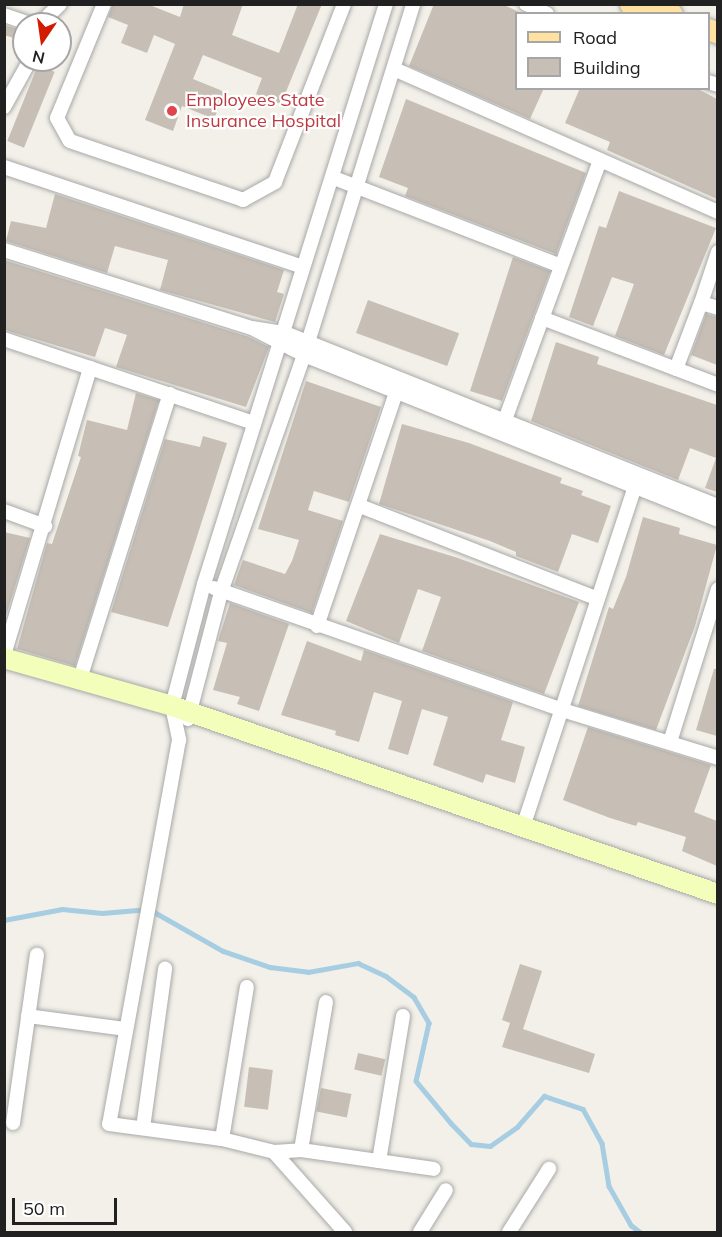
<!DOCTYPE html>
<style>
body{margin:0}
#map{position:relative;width:722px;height:1237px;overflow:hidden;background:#f2f0e8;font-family:Mulish,sans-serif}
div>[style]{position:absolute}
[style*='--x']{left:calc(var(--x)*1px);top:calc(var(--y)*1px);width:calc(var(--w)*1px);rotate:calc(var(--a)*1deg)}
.stream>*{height:4.5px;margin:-2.25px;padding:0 2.25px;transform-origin:2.25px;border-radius:2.25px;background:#a6cde2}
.building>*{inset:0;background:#c7bfb6;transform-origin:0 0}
.roads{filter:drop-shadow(0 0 2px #a8a8a8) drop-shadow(0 0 2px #a8a8a8)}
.street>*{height:14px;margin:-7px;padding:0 7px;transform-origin:7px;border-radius:7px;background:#fff}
.secondary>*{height:20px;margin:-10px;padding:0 10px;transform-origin:10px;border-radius:10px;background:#f2feba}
.primary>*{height:21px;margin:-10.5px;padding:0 10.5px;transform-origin:10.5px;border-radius:10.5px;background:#ffe2a0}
.dots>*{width:16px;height:16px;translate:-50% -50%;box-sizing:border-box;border:3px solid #fff;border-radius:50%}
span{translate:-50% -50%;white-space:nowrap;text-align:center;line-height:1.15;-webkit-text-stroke:4.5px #fff;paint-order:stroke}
.health-label{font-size:18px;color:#be3a42}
.left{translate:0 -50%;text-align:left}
.frame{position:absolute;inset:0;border:6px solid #212121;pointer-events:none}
.legend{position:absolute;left:515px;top:12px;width:195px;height:78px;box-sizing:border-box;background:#fff;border:2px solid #a6a6a6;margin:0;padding:8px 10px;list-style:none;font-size:18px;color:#212121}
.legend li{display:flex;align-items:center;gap:12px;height:30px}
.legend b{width:30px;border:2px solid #a6a6a6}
.north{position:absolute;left:12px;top:12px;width:60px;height:60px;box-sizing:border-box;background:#fff;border:2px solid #a6a6a6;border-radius:50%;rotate:193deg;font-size:16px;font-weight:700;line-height:24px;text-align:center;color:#212121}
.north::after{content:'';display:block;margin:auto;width:21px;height:27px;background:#d31b00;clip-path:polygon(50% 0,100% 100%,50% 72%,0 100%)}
.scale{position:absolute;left:12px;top:1198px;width:105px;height:27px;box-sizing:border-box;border:3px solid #212121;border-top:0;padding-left:8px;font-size:18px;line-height:21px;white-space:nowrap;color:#212121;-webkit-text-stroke:4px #fff;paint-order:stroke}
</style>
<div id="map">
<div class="stream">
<i style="--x:4;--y:920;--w:59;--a:-10.7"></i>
<i style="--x:62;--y:909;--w:40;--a:5.7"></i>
<i style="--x:102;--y:913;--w:47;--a:-4.9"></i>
<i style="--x:149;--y:909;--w:85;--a:29.6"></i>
<i style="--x:223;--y:951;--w:50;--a:18.8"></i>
<i style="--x:270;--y:967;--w:38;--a:7"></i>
<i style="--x:308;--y:972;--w:51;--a:-10.2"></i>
<i style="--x:358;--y:963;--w:31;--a:25"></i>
<i style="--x:386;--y:976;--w:35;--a:37"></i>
<i style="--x:414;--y:997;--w:30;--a:60"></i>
<i style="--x:429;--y:1023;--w:59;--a:102.6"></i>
<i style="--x:416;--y:1081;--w:55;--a:50.2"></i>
<i style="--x:451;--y:1123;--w:29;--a:46"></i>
<i style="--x:471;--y:1144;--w:19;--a:6"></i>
<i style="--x:490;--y:1146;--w:33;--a:-35"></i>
<i style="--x:517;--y:1127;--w:41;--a:-48.9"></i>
<i style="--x:544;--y:1096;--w:41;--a:18.4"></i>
<i style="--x:583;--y:1109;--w:39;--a:61"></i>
<i style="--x:602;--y:1143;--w:44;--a:80.8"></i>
<i style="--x:609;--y:1186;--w:45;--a:60.6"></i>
<i style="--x:631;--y:1225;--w:11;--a:38"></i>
</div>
<div class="building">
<i style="clip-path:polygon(113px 4px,147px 4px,180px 17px,184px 4px,243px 4px,232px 35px,279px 53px,298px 4px,322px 4px,281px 104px,256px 94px,262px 78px,203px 55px,193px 79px,225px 92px,214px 119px,182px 106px,173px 131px,145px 120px,175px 44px,154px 35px,147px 53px,121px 43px,128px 25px,108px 17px)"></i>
<i style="clip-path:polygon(434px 4px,502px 4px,519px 12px,516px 88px,544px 88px,530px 119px,409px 66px)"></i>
<i style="clip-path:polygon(4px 25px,24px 31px,24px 41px,4px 35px)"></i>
<i style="left:38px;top:65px;width:18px;height:82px;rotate:22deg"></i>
<i style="clip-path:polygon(580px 88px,698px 89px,717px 99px,717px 199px,607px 150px,610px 142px,565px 123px)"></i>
<i style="clip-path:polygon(406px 99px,586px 173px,556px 254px,405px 196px,408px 188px,379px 177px)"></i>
<i style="clip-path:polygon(619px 191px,716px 228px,664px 355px,615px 336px,634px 284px,612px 277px,593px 326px,569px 317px,599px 226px,606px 228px)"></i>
<i style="clip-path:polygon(55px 194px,284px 270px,277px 292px,284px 294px,275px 322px,160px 290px,168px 260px,115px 246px,107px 273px,6px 241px,11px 221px,46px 228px)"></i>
<i style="clip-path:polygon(513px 257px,550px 271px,502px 401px,470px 391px)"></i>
<i style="clip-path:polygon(4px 260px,249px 337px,269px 347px,246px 407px,116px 367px,127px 335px,105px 328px,95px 357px,8px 331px,4px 328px)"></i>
<i style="left:368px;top:300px;width:97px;height:35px;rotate:20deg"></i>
<i style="clip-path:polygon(706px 314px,717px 317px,717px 365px,691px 355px)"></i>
<i style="clip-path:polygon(556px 342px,599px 357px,597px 364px,717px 405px,717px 492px,705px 488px,716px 458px,690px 448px,678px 480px,531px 421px)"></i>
<i style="clip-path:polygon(306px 381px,381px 407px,349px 502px,314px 491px,308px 510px,343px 521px,312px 613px,234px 585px,243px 560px,285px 574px,292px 561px,299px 540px,258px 529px)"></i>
<i style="clip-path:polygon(136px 393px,159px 400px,75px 666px,17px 649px,47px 543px,52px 544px,81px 457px,78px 456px,87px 420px,127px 430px)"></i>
<i style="clip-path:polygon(402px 424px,469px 443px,562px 478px,560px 483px,583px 491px,581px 495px,611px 506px,598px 543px,572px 534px,558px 572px,516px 556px,516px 552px,490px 541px,379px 504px)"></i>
<i style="clip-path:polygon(203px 436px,227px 443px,168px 627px,111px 612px,165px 439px,200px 447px)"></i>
<i style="clip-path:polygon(643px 517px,680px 528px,679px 534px,717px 545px,695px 626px,656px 730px,578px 706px,609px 607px,613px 609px,626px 577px)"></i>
<i style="clip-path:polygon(4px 532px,30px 538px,4px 622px)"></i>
<i style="clip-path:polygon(380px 534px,458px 558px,579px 602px,544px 694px,422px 651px,441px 597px,418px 589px,399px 643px,346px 621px)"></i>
<i style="clip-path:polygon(230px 603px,289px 624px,259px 711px,237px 704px,240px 697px,213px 690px,227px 643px,218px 641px)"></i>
<i style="clip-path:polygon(307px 641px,361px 661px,364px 650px,513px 702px,501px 740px,525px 747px,515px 783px,486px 774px,483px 783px,433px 765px,448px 717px,422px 709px,408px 755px,388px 749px,402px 701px,374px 692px,359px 742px,335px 735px,336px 731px,281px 715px)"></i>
<i style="clip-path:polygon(714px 669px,717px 669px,717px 736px,696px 730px)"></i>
<i style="clip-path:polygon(588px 727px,711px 765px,694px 812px,717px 821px,717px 866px,682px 851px,686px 837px,638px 822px,636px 826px,610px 818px,563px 800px)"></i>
<i style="clip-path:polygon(520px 964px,542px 971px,523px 1029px,595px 1054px,589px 1073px,502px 1047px,510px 1023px,502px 1020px)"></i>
<i style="left:358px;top:1053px;width:28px;height:17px;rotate:13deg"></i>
<i style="left:249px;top:1067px;width:24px;height:40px;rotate:7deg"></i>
<i style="left:321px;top:1088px;width:31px;height:24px;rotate:11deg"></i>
</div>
<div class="roads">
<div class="street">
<i style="--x:104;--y:4;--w:123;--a:112.4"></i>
<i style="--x:57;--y:118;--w:26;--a:61"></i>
<i style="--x:70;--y:141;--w:183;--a:18.8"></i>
<i style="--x:243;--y:200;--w:37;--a:-29"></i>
<i style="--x:275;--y:182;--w:191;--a:-68.8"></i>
<i style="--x:386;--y:4;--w:608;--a:107.42"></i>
<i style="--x:204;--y:584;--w:126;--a:104.7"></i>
<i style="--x:172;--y:706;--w:35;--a:78"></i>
<i style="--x:179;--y:740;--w:390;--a:100.3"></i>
<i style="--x:109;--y:1124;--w:114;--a:7.6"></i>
<i style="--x:222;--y:1139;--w:54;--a:14"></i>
<i style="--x:274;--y:1152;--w:27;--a:-4"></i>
<i style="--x:301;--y:1150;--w:134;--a:8.1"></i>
<i style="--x:526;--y:4;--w:23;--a:25"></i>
<i style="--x:4;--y:15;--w:28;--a:19"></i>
<i style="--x:40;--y:24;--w:28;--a:-45"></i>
<i style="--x:394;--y:69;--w:354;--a:23.8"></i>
<i style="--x:708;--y:82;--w:10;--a:17"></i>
<i style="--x:4;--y:107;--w:54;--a:-61"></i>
<i style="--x:4;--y:167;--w:315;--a:18.5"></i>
<i style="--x:334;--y:178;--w:243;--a:21.2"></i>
<i style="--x:4;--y:250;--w:260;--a:17.5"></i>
<i style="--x:252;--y:328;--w:33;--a:9"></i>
<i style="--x:285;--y:333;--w:466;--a:21.8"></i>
<i style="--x:718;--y:252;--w:54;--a:108.4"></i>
<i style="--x:701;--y:303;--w:18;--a:16"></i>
<i style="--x:542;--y:318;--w:188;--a:20.8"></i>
<i style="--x:254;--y:329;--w:56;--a:27.5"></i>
<i style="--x:304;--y:355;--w:446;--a:21.7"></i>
<i style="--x:4;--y:339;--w:264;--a:18.6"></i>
<i style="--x:676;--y:369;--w:71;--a:-69.3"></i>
<i style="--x:502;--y:428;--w:285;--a:-69.9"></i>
<i style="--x:360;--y:506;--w:253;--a:21.3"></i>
<i style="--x:4;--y:511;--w:44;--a:20.1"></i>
<i style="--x:214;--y:588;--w:366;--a:19.3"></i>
<i style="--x:559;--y:709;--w:166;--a:17.1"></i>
<i style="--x:317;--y:626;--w:247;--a:-71.3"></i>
<i style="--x:4;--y:655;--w:300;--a:-73.3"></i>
<i style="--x:79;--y:682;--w:302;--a:-72.5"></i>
<i style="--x:188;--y:719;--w:131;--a:-75.4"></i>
<i style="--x:221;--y:592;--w:251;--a:-70.7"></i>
<i style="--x:304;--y:355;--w:368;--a:-72.7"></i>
<i style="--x:670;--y:742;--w:160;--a:-72.6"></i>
<i style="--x:523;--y:827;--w:358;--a:-71.8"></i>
<i style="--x:28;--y:1016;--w:98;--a:7.6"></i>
<i style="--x:13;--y:1123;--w:170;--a:-81.9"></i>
<i style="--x:143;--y:1128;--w:161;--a:-82.1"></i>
<i style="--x:222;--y:1139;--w:154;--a:-80.7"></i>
<i style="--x:301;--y:1150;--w:150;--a:-80.4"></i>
<i style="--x:274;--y:1152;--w:107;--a:48.4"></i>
<i style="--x:379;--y:1161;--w:147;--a:-80.6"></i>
<i style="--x:420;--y:1232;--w:49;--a:-58.2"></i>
<i style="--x:509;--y:1232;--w:75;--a:-57.6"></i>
</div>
<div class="secondary">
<i style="--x:4;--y:658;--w:175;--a:15.9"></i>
<i style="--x:172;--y:706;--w:577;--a:19"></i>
</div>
<div class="primary">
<i style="--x:630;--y:4;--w:24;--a:24"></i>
<i style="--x:651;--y:4;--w:23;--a:25"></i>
<i style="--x:708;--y:29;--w:11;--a:22"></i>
</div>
</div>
<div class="dots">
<i style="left:172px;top:111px;background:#e0444e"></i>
</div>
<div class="health-label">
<span class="left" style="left:186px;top:111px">Employees State<br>Insurance Hospital</span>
</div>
<div class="frame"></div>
<ul class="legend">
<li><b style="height:8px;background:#ffe2a0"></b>Road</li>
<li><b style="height:16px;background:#c7bfb6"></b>Building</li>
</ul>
<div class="north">N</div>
<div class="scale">50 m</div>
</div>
